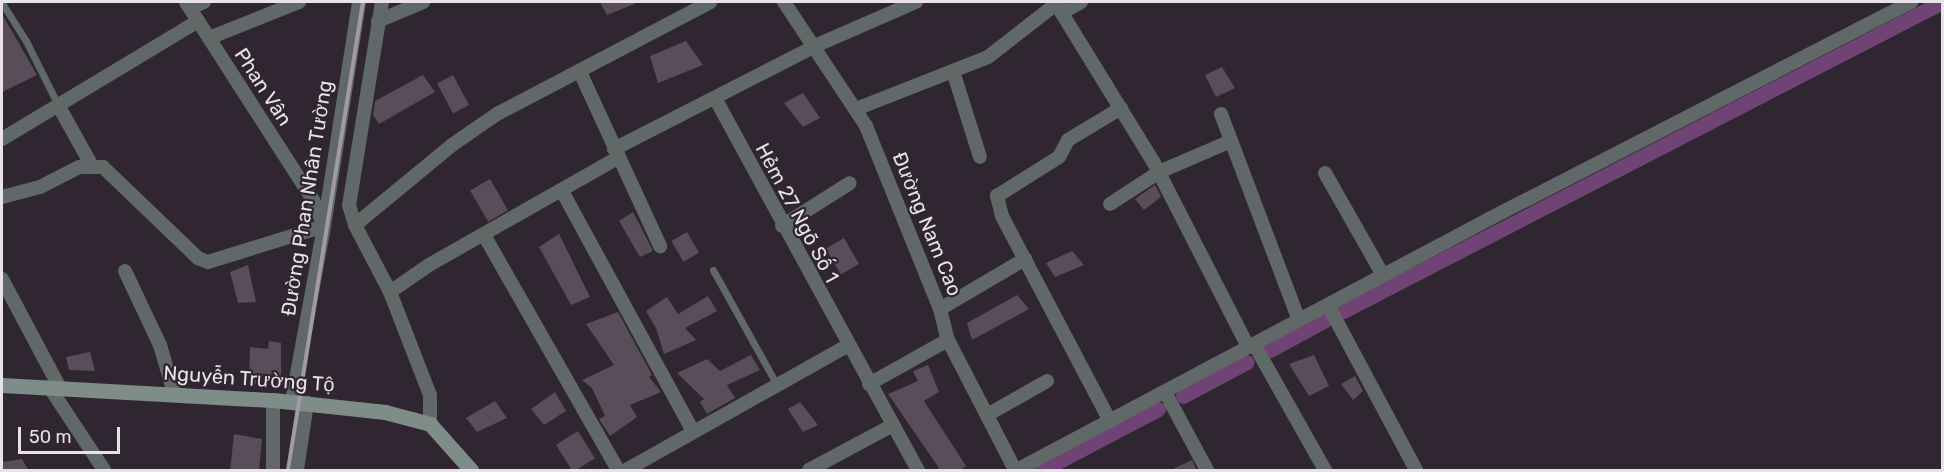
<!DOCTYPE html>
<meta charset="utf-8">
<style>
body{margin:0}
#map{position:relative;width:1944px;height:472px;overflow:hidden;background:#302631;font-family:Rubik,sans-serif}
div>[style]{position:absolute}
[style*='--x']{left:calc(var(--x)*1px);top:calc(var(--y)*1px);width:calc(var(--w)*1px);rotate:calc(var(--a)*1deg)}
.canal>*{height:15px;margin:-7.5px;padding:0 7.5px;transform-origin:7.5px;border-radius:7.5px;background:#6f4475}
.building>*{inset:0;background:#584d59;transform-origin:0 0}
.service>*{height:7px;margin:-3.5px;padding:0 3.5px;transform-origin:3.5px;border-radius:3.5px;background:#606967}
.minor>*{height:14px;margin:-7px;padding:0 7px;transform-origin:7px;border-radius:7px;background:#606967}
.secondary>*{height:15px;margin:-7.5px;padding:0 7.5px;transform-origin:7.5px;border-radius:7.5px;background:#7f8d89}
.rail>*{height:4px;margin:-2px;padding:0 2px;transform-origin:2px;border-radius:2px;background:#a29aa3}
span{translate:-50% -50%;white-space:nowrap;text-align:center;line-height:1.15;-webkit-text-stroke:4.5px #302631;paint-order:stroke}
.street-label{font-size:20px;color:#e9e2ea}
.frame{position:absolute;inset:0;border:3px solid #e9e2ea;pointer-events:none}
.scale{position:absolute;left:18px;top:427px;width:102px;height:27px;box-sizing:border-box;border:3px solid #e9e2ea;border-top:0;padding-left:8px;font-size:18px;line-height:21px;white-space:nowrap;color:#e9e2ea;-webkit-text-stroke:4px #302631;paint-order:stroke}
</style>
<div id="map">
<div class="canal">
<i style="--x:1343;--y:311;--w:674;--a:-27.29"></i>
<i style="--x:1270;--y:350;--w:63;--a:-28.6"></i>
<i style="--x:1183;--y:396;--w:72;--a:-28"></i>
<i style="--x:1042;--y:470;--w:131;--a:-27.7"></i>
</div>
<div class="building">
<i style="clip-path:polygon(600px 2px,639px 2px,607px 15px)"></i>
<i style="clip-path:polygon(2px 14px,37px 75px,2px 92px)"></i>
<i style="clip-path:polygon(686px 41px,703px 65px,658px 83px,650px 56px)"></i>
<i style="clip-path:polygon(1222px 67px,1235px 88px,1216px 97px,1205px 75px)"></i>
<i style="clip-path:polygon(423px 75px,435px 92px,379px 124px,373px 115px,375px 101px)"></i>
<i style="left:453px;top:75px;width:34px;height:18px;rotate:62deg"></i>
<i style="clip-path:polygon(803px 93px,820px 118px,803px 127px,784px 103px)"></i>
<i style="left:490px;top:179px;width:36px;height:23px;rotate:60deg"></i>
<i style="clip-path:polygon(1155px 185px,1161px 197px,1144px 210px,1135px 199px)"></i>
<i style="clip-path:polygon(633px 212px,653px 251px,640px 257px,619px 221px)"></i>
<i style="left:687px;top:232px;width:24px;height:18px;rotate:60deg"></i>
<i style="clip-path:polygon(559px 234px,590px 297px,571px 305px,539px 247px)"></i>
<i style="left:844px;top:238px;width:30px;height:21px;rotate:60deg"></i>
<i style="clip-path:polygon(1072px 251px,1084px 265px,1055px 277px,1046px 263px)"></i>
<i style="clip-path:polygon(248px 265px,256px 302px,238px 303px,230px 272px)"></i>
<i style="clip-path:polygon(1017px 295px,1029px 309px,972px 340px,967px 323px)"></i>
<i style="clip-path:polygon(708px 296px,717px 311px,685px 328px,696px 340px,664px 354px,656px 328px,646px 311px,667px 297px,678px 314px)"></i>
<i style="clip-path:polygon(618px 312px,652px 375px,649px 377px,661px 392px,630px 405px,637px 417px,610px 436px,599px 419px,605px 416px,592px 388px,582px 380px,614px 365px,586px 324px)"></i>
<i style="clip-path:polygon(269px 341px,281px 343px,281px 379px,262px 376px,262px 385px,249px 383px,250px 347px,268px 349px)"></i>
<i style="clip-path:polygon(90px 352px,95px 371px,69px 370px,66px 357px)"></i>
<i style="clip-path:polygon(751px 355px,760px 370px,727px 385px,735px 398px,707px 414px,700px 402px,704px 399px,677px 373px,707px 359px,720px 371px)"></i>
<i style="clip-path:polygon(1314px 355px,1329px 386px,1309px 396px,1289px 364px)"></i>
<i style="clip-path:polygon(928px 365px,939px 392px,924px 401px,966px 466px,960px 471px,941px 471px,888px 394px,918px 381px,913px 371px)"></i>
<i style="clip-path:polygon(1355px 376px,1363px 391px,1353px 400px,1341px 384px)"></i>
<i style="clip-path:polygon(555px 392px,566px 411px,544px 425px,531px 409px)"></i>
<i style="clip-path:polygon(495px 401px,507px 418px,477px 432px,466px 418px)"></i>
<i style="clip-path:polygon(800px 402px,818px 425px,803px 432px,788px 409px)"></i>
<i style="left:578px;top:431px;width:32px;height:26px;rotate:58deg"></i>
<i style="clip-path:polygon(234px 434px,262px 439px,259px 471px,230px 471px)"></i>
<i style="clip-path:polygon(22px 459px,29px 471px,2px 471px,2px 462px)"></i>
<i style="clip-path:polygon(1192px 460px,1197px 471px,1169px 471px)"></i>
</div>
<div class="service">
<i style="--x:2;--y:3;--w:45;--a:57.7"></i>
<i style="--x:26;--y:41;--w:72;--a:63.4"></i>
<i style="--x:713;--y:270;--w:132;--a:60.9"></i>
</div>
<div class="minor">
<i style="--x:382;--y:2;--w:206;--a:99.2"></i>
<i style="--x:349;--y:205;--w:21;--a:73"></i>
<i style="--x:355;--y:225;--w:76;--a:62.4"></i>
<i style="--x:390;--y:292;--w:110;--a:68.8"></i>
<i style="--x:430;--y:395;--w:29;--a:90"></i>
<i style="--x:784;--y:2;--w:149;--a:56.5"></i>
<i style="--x:866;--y:126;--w:197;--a:68"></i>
<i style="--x:940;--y:309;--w:32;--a:76"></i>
<i style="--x:948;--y:340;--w:146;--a:62.7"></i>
<i style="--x:1055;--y:2;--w:187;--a:58.4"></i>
<i style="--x:1153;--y:161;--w:209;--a:62.9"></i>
<i style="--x:190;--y:8;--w:15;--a:-23"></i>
<i style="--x:1062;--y:13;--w:22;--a:-30"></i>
<i style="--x:378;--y:21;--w:49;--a:-22.9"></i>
<i style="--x:209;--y:38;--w:97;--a:-21.8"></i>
<i style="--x:953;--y:71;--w:90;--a:72.6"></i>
<i style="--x:580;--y:72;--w:192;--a:65.3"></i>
<i style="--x:715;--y:98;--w:424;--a:61.4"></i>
<i style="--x:58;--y:105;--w:68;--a:60.8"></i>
<i style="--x:856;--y:109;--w:142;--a:-21.5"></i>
<i style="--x:988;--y:57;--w:86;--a:-37.9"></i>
<i style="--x:1221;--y:114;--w:220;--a:69.3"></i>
<i style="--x:2;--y:139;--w:229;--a:-31"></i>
<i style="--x:614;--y:149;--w:228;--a:-27.1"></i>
<i style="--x:817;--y:45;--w:108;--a:-23.5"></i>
<i style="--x:1325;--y:173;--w:117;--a:60.4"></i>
<i style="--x:562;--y:191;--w:273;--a:61.4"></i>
<i style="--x:2;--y:197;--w:39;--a:-15"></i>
<i style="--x:40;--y:187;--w:44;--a:-27.1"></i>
<i style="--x:79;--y:167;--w:24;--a:0"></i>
<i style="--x:103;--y:167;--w:132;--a:43.8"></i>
<i style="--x:198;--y:258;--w:11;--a:22"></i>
<i style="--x:208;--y:262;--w:121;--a:-17.2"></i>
<i style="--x:324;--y:226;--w:28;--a:-113"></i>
<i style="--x:313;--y:200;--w:235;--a:-122.7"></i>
<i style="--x:1110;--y:204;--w:59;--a:-33.1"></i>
<i style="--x:1159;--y:172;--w:78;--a:-23.3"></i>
<i style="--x:355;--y:225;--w:126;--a:-39.5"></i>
<i style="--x:452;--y:145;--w:55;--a:-34.6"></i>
<i style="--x:497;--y:114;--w:241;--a:-27.7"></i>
<i style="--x:782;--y:226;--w:80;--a:-32.3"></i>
<i style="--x:484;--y:235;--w:271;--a:60.3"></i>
<i style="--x:125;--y:271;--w:82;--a:64.7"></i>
<i style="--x:160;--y:345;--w:50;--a:73.7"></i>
<i style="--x:2;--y:279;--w:123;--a:62"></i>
<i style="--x:390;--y:292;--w:47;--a:-34.7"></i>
<i style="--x:429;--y:265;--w:216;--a:-29.6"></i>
<i style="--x:1328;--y:305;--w:187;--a:61.9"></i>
<i style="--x:940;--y:309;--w:99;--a:-30.5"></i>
<i style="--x:1254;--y:344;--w:145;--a:60.6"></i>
<i style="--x:869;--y:384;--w:90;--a:-29.1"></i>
<i style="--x:50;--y:388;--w:98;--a:56.6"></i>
<i style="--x:1165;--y:392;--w:89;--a:61.7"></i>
<i style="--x:273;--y:400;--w:70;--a:90"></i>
<i style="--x:292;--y:401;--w:178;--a:-79.6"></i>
<i style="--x:324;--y:226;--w:227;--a:-81.1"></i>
<i style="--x:987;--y:415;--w:69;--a:-29.5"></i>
<i style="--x:1110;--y:421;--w:232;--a:-117.8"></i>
<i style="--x:1002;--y:216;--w:21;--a:-104"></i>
<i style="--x:997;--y:196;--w:73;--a:-32.2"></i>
<i style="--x:1059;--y:157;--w:19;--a:-62"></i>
<i style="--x:1068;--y:140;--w:62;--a:-31.1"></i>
<i style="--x:297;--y:470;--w:68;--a:-81.5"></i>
<i style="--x:626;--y:470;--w:253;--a:-29.3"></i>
<i style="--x:809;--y:470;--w:95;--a:-28.2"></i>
<i style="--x:1017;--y:470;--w:535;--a:-28"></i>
<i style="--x:1489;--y:219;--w:475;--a:-27.2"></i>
</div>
<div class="secondary">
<i style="--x:2;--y:385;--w:271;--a:3.2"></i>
<i style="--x:273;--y:400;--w:113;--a:6.1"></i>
<i style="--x:385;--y:412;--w:47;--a:14.9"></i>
<i style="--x:430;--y:424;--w:62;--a:48.3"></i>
</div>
<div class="rail">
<i style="--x:288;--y:470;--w:474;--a:-80.9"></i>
</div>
<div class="street-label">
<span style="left:263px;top:87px;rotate:57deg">Phan Vân</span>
<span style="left:307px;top:198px;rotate:-81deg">Đường Phan Nhân Tường</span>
<span style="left:797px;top:213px;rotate:62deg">Hẻm 27 Ngõ Số 1</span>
<span style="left:927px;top:224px;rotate:68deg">Đường Nam Cao</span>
<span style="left:249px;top:379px;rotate:4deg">Nguyễn Trường Tộ</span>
</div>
<div class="frame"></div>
<div class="scale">50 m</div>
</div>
